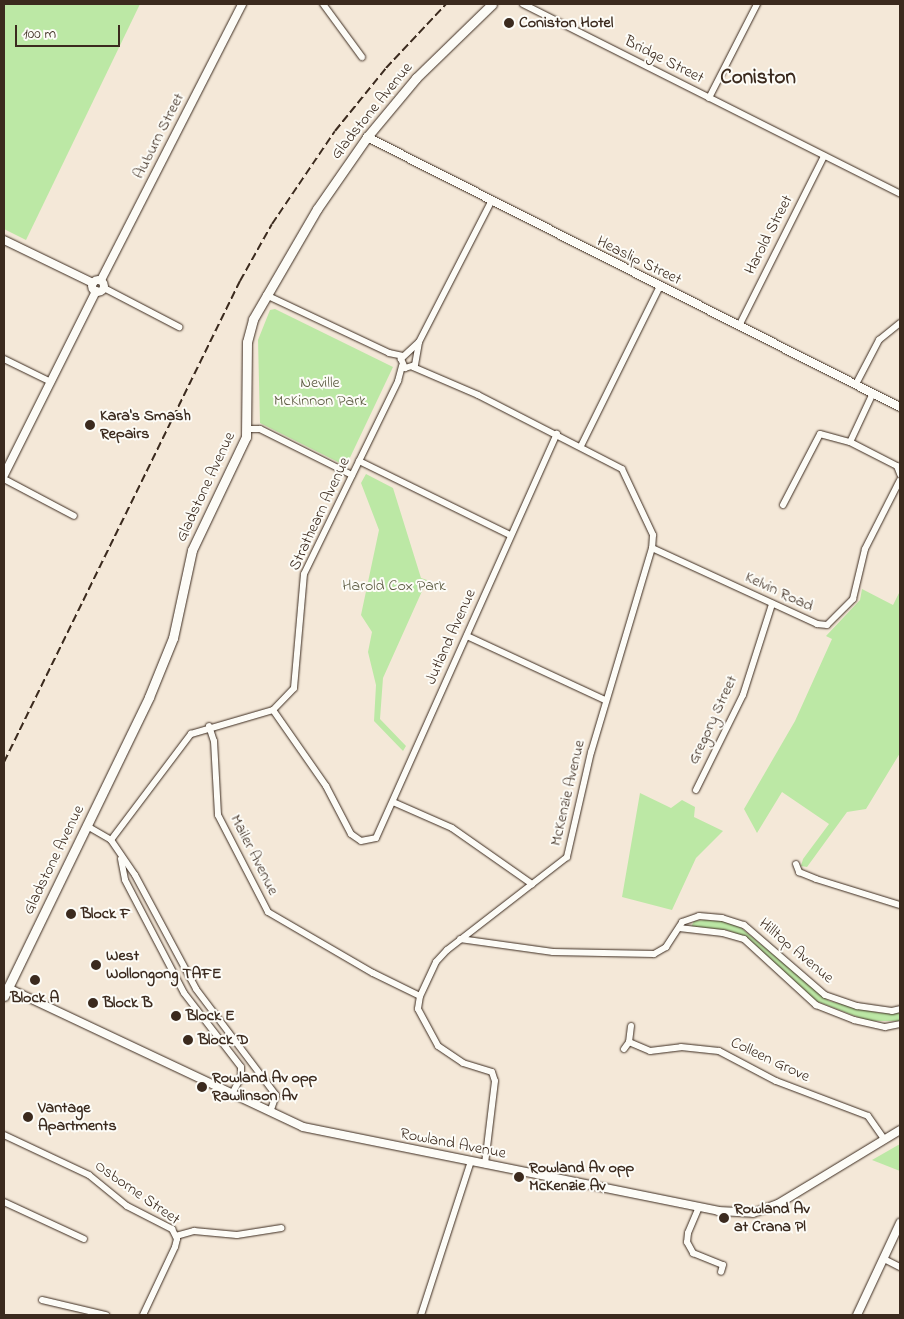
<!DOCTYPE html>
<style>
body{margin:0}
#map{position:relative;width:904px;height:1319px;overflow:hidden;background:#f4e8d8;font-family:"Indie Flower",sans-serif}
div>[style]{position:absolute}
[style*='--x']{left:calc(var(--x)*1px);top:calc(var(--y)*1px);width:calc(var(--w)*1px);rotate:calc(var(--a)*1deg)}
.green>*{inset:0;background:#bce8a5}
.roads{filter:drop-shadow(0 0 1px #3b2a1e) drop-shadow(0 0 1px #3b2a1e)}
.minor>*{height:6px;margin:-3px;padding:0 3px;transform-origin:3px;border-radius:3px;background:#fdfcf7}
.tertiary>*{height:8px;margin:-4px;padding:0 4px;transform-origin:4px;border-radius:4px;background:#fdfcf7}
.tertiary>.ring{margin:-4px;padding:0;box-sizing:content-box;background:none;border:8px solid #fdfcf7;border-radius:50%}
.secondary>*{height:9px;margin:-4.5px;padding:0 4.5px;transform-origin:4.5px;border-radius:4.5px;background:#fdfcf7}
.rail>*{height:2px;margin-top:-1px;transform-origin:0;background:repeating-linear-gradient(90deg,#3b2a1e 0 8px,transparent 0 12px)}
.dots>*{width:14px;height:14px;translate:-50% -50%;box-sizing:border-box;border:2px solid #fdfcf7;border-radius:50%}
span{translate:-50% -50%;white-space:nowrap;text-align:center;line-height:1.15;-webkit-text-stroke:4px #fdfcf7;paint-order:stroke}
.poi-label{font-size:16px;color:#3b2a1e;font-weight:700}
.left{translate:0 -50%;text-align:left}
.street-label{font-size:16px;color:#3b2a1e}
.park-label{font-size:16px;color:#5b5a40}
.district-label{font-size:21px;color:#3b2a1e;font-weight:700}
.frame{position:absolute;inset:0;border:5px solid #3b2a1e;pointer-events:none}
.scale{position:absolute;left:15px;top:25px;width:105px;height:22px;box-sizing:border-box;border:2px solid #3b2a1e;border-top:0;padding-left:6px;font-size:15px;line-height:18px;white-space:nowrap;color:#3b2a1e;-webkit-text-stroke:4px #fdfcf7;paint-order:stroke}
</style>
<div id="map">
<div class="green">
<i style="clip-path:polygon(4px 4px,140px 4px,26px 240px,4px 229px)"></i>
<i style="clip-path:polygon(275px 309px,393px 367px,346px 466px,260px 423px,258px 340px,270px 310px)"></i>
<i style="clip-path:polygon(366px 474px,393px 488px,421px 578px,427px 580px,383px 678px,380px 719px,406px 746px,403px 751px,374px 721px,376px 685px,368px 652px,372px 632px,361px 615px,379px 530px,361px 483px)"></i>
<i style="clip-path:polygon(862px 589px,893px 605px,900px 591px,900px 753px,866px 809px,847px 812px,807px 867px,801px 866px,803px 859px,829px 824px,782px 792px,757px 833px,744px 809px,795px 721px,832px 639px,826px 636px,860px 600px)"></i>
<i style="clip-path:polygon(640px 793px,671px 808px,682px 800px,695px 807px,694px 817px,723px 831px,696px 858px,672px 910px,622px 897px)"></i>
<i style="clip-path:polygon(705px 920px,722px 921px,740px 927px,829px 1001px,880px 1013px,900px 1013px,900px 1021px,868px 1021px,816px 1001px,745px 937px,727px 930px,691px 927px,694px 921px)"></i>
<i style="clip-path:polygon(900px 1144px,900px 1171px,872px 1160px)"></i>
</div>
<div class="roads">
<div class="minor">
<i style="--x:323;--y:4;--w:66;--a:53.7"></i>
<i style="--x:523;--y:4;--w:422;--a:26.7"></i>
<i style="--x:709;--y:98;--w:106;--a:-62.9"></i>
<i style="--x:104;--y:288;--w:85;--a:27.5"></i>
<i style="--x:266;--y:295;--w:136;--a:25.2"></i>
<i style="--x:389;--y:353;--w:14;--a:12"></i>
<i style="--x:739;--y:326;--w:190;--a:-63.4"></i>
<i style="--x:419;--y:342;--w:25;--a:137"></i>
<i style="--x:401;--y:359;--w:10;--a:66"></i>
<i style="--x:405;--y:368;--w:10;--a:-17"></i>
<i style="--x:415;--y:365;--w:23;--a:-80"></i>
<i style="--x:419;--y:342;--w:157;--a:-62.8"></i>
<i style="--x:4;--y:359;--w:52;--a:26.1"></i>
<i style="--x:413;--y:367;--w:71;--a:23.3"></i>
<i style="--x:478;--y:395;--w:162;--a:27.2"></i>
<i style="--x:622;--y:469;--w:73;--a:64.8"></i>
<i style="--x:653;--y:535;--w:13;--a:94"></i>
<i style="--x:652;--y:548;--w:213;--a:106.6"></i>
<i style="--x:591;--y:752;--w:108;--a:102.9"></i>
<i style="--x:567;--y:857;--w:152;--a:142.2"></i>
<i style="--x:447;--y:950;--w:16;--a:133"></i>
<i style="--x:436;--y:962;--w:38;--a:115"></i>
<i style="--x:420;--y:996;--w:13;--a:99"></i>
<i style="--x:418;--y:1009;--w:42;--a:61.6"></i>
<i style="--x:438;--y:1046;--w:30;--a:34"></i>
<i style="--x:463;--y:1063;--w:30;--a:17"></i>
<i style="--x:492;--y:1072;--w:9;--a:72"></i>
<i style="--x:495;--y:1081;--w:84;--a:96.9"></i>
<i style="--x:856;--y:384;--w:50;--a:-62.4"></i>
<i style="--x:879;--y:340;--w:27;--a:-39"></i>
<i style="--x:873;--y:393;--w:54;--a:115.1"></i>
<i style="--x:850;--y:442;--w:53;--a:27.1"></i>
<i style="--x:897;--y:466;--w:9;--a:69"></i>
<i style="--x:248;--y:429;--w:12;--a:0"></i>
<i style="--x:260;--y:429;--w:103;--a:26.6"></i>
<i style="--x:581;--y:446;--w:178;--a:-63.7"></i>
<i style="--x:359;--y:461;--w:168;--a:26.1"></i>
<i style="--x:4;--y:479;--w:79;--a:27.9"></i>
<i style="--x:783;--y:505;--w:80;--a:-62.5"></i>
<i style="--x:820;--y:434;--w:31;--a:15"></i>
<i style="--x:652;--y:548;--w:182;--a:24.7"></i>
<i style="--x:817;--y:624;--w:10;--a:6"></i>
<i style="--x:827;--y:625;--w:37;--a:-45"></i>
<i style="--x:853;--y:599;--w:51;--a:-76.5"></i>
<i style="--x:865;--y:549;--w:77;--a:-63.1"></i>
<i style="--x:467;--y:636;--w:152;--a:24.9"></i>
<i style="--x:273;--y:710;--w:93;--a:55.1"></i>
<i style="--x:326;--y:786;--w:54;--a:62.5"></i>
<i style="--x:351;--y:834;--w:12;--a:35"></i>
<i style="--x:361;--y:841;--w:15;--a:-11"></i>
<i style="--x:376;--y:838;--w:443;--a:-65.9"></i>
<i style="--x:209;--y:726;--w:16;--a:72"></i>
<i style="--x:214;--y:741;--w:74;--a:86.9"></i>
<i style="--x:218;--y:815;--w:109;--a:62.7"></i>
<i style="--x:268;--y:912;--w:121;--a:30.2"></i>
<i style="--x:373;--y:973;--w:52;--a:26.1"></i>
<i style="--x:696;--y:790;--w:106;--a:-63.7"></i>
<i style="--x:743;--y:695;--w:96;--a:-72.3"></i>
<i style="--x:393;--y:802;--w:64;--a:23.8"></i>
<i style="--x:452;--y:828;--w:98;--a:35"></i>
<i style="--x:87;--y:826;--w:28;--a:30"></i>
<i style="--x:111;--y:840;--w:42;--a:55.6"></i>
<i style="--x:135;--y:875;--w:129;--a:61.8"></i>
<i style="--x:196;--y:989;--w:133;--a:53"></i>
<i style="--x:276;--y:1095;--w:18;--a:109"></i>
<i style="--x:111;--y:840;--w:133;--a:-53"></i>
<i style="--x:191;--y:734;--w:85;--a:-16.3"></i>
<i style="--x:273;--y:710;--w:30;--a:-46"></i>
<i style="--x:294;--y:688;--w:114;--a:-85"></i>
<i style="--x:304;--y:574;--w:215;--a:-64"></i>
<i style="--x:398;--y:381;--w:16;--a:-75"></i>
<i style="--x:121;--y:859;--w:21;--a:79"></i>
<i style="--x:125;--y:880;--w:127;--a:62.4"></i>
<i style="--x:184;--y:993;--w:93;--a:52.4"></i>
<i style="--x:241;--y:1067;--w:10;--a:90"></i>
<i style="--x:241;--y:1077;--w:19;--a:118"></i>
<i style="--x:796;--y:864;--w:9;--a:69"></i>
<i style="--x:799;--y:872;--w:18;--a:22"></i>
<i style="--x:816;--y:879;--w:88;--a:17.2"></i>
<i style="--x:679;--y:928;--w:44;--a:6.5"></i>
<i style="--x:723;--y:933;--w:22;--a:16"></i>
<i style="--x:744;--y:939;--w:98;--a:42.5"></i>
<i style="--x:816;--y:1005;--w:41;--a:21.5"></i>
<i style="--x:854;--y:1020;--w:32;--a:13"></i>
<i style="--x:885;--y:1027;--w:15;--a:-11"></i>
<i style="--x:460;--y:939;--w:94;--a:8"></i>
<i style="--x:553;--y:952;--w:101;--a:1.1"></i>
<i style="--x:654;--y:954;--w:14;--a:-30"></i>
<i style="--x:666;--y:947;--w:30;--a:-57"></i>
<i style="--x:682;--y:922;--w:18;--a:-19"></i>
<i style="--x:699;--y:916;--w:23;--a:5"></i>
<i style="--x:722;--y:918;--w:23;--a:18"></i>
<i style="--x:744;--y:925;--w:107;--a:40.8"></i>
<i style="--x:825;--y:995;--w:34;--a:19"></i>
<i style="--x:857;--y:1006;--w:35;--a:8"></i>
<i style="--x:892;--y:1011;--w:8;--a:-14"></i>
<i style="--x:631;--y:1026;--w:16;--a:97"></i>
<i style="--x:629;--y:1042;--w:23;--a:23"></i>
<i style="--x:650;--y:1051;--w:31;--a:-7"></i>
<i style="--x:681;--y:1047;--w:38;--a:6"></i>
<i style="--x:719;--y:1051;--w:64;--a:27.8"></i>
<i style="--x:776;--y:1081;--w:98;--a:20.8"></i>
<i style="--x:868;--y:1116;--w:29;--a:55"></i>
<i style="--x:624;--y:1049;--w:9;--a:-54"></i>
<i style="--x:4;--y:1135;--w:94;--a:25.2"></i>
<i style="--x:89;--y:1175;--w:49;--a:39.2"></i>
<i style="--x:127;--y:1206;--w:51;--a:27.1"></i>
<i style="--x:172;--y:1229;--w:11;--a:63"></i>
<i style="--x:177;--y:1239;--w:8;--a:104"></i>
<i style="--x:175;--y:1247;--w:75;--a:115.2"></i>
<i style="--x:4;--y:1202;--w:88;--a:24.8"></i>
<i style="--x:699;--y:1207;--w:28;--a:113"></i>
<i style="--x:688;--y:1233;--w:9;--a:96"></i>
<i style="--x:687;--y:1242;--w:13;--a:61"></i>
<i style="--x:693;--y:1253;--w:32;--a:22"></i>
<i style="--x:723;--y:1265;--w:7;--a:106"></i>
<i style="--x:176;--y:1236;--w:19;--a:-16"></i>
<i style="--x:194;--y:1231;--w:43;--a:5.3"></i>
<i style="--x:237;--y:1235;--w:45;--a:-9"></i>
<i style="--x:884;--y:1259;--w:18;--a:27"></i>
<i style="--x:42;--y:1300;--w:66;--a:13.2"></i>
<i style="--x:421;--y:1315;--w:162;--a:-72"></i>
</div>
<div class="tertiary">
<i style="--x:367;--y:137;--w:597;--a:26.87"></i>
<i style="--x:4;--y:240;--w:99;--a:25.8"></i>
<i class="ring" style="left:92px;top:280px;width:4px;height:4px"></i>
<i style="--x:101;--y:280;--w:310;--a:-62.9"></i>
<i style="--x:4;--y:475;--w:206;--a:-63.4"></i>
<i style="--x:8;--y:988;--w:326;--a:25.2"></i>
<i style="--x:303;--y:1127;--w:423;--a:11.4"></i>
<i style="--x:718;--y:1211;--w:35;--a:3"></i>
<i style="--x:753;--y:1213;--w:27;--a:-20"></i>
<i style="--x:778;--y:1204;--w:143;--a:-31.2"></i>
<i style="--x:857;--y:1315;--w:102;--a:-64.9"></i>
</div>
<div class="secondary">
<i style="--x:4;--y:996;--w:332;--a:-64.1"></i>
<i style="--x:149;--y:697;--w:64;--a:-67.9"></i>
<i style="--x:173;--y:638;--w:90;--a:-77.8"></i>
<i style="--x:192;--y:550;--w:125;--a:-64.5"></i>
<i style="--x:246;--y:437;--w:95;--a:-89.4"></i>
<i style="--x:247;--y:342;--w:24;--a:-75"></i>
<i style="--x:253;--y:319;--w:127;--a:-59.8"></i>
<i style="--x:317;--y:209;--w:88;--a:-55.2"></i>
<i style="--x:367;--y:137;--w:77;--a:-50.3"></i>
<i style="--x:416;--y:78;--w:106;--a:-44.2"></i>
</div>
</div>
<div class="rail">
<i style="--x:4;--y:762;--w:536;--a:-63.87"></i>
<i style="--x:240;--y:281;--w:65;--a:-60.7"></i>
<i style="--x:272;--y:224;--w:112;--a:-55.9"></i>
<i style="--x:335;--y:131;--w:81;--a:-51"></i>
<i style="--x:386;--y:68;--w:88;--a:-46.8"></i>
</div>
<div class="dots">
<i style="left:509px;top:23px;background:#3b2a1e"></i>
<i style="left:90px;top:425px;background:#3b2a1e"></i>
<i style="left:71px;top:914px;background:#3b2a1e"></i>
<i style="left:96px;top:965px;background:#3b2a1e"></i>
<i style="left:35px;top:980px;background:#3b2a1e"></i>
<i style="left:93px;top:1003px;background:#3b2a1e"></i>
<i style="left:176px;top:1016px;background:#3b2a1e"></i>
<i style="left:188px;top:1040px;background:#3b2a1e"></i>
<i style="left:202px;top:1087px;background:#3b2a1e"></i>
<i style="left:28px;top:1117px;background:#3b2a1e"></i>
<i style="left:519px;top:1177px;background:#3b2a1e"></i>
<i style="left:724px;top:1218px;background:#3b2a1e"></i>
</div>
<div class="poi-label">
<span class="left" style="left:519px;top:23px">Coniston Hotel</span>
<span class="left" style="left:100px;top:425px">Kara's Smash<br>Repairs</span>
<span class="left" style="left:81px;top:914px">Block F</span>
<span class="left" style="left:106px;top:965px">West<br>Wollongong TAFE</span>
<span style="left:35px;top:998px">Block A</span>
<span class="left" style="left:103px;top:1003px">Block B</span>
<span class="left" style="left:186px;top:1016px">Block E</span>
<span class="left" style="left:198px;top:1040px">Block D</span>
<span class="left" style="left:212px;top:1087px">Rowland Av opp<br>Rawlinson Av</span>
<span class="left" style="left:38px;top:1117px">Vantage<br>Apartments</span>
<span class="left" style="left:529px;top:1177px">Rowland Av opp<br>McKenzie Av</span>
<span class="left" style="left:734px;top:1218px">Rowland Av<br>at Crana Pl</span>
</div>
<div class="street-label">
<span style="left:664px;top:60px;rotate:27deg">Bridge Street</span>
<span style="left:372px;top:111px;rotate:-51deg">Gladstone Avenue</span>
<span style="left:159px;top:136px;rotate:-63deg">Auburn Street</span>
<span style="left:769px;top:235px;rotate:-63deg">Harold Street</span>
<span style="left:639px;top:261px;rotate:26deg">Heaslip Street</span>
<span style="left:206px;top:487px;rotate:-65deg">Gladstone Avenue</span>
<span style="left:320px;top:514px;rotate:-65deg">Strathearn Avenue</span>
<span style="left:779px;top:592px;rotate:25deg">Kelvin Road</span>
<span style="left:451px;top:637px;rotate:-66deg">Jutland Avenue</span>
<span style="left:713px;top:720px;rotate:-65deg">Gregory Street</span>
<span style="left:568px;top:793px;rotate:-77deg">McKenzie Avenue</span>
<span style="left:254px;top:855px;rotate:63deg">Mailer Avenue</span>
<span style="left:54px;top:860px;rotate:-64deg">Gladstone Avenue</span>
<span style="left:796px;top:951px;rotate:40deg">Hilltop Avenue</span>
<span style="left:770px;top:1060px;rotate:25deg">Colleen Grove</span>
<span style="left:453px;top:1144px;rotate:11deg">Rowland Avenue</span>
<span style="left:137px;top:1193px;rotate:35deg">Osborne Street</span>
</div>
<div class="park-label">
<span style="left:320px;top:392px">Neville<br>McKinnon Park</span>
<span style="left:394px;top:586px">Harold Cox Park</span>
</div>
<div class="district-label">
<span style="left:758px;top:78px">Coniston</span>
</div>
<div class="frame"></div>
<div class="scale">100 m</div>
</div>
